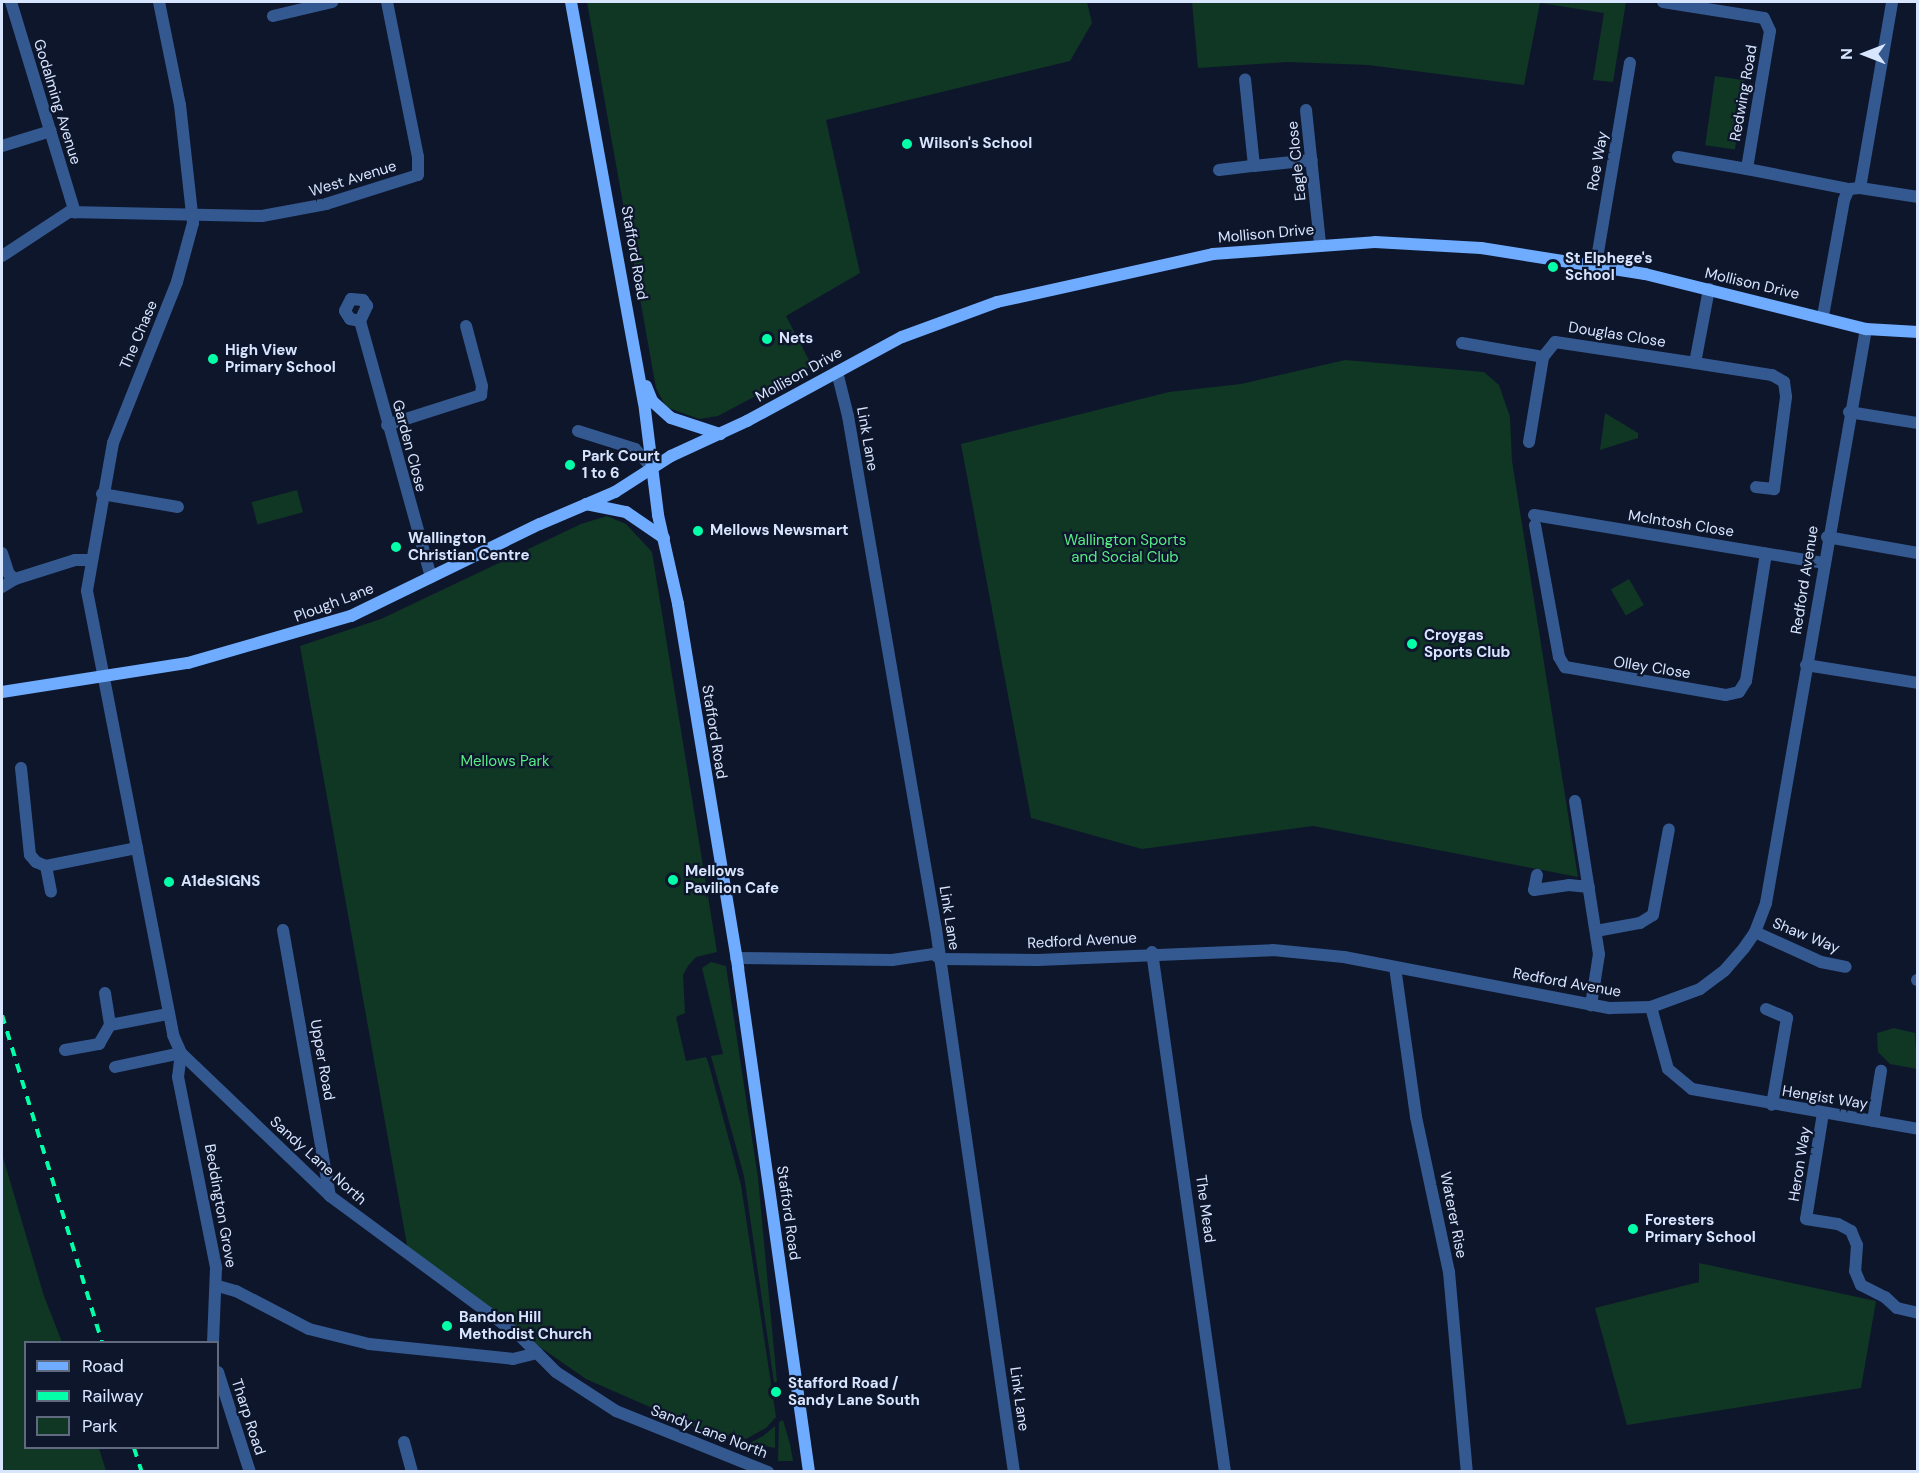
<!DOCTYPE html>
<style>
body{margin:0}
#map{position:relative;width:1919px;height:1473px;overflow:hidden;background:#0e162c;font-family:"DM Sans",sans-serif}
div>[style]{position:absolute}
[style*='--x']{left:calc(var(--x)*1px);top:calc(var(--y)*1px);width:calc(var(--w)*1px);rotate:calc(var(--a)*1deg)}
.green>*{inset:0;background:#103624;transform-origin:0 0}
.street>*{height:12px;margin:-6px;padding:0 6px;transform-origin:6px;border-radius:6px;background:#345990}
.secondary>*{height:12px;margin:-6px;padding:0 6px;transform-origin:6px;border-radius:6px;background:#6facff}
.rail>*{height:4px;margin-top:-2px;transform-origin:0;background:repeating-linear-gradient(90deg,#04ffa9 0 9px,transparent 0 17px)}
.dots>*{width:16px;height:16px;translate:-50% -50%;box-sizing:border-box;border:3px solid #0e162c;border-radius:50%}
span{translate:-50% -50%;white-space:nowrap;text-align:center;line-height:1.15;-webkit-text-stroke:4.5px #0e162c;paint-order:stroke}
.street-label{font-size:15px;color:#d8e5ff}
.poi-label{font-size:15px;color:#d8e5ff;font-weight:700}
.left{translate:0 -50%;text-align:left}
.park-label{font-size:15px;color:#56ed84}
.frame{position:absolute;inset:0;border:3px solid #d8e5ff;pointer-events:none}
.legend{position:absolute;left:24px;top:1341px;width:195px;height:108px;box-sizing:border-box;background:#0e162c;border:2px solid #5f6980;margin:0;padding:8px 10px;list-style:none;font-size:18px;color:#d8e5ff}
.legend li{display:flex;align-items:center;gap:12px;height:30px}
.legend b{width:30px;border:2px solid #5f6980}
.north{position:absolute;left:1835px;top:24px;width:60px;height:60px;-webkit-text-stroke:4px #0e162c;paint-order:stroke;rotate:270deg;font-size:16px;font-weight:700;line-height:24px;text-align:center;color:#d8e5ff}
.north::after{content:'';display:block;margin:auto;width:21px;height:27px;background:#d8e5ff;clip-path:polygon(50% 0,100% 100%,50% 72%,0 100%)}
</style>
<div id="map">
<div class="green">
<i style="clip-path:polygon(587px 2px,1087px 2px,1092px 23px,1070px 61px,826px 120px,860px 273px,786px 316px,812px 366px,718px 416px,699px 419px,666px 407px,656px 388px)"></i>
<i style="clip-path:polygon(1192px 2px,1626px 2px,1613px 82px,1593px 80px,1604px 13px,1540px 3px,1524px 85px,1368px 65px,1288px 62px,1198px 68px)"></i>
<i style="left:1715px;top:76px;width:30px;height:70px;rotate:8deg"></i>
<i style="clip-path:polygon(1345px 360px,1484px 372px,1499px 385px,1510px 417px,1512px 461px,1578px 877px,1313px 826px,1142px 849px,1031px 818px,961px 444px,1169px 392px,1241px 384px)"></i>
<i style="clip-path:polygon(1605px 413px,1638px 433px,1638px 438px,1600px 450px)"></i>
<i style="left:297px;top:490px;width:23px;height:47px;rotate:75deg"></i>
<i style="clip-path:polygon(607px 516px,626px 524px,652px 552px,717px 952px,696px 957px,688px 966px,683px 975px,685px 1013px,676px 1017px,686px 1061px,706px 1057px,709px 1065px,741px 1185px,776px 1417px,766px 1428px,746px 1439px,730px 1433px,725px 1440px,586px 1379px,409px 1256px,300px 646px,381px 619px,581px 524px)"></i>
<i style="left:1629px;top:579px;width:30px;height:21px;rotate:60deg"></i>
<i style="clip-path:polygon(711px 962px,726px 966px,758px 1178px,777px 1382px,774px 1382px,744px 1176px,711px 1056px,723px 1054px,702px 968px)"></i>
<i style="clip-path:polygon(1894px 1028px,1915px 1033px,1917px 1069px,1890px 1064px,1878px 1052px,1877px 1033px)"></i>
<i style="clip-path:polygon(2px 1154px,44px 1296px,62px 1342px,26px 1342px,26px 1448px,99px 1448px,106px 1471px,2px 1471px)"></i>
<i style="clip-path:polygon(1699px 1263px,1876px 1301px,1861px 1388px,1627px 1425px,1595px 1308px,1699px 1282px)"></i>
<i style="clip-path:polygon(783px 1420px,790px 1444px,793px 1461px,778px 1461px,779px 1422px)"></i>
<i style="clip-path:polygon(775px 1426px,775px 1448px,750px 1443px,763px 1436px)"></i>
</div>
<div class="street">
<i style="--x:11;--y:2;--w:220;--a:73.1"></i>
<i style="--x:159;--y:2;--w:105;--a:78.5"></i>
<i style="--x:180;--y:105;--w:119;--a:83.7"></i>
<i style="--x:193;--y:223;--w:61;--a:105.2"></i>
<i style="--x:177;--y:282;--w:173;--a:111.7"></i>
<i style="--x:113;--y:443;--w:150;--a:100"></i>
<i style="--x:87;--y:591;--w:452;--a:79"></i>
<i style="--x:173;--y:1035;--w:20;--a:66"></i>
<i style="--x:181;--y:1053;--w:207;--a:43.8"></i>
<i style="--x:330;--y:1196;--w:236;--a:36.4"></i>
<i style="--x:520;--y:1336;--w:51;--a:45"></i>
<i style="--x:556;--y:1372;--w:72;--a:33"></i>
<i style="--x:616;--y:1411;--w:164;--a:21.9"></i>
<i style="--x:1663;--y:2;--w:102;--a:9"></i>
<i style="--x:1764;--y:18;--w:14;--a:65"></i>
<i style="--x:1770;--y:31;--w:140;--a:99.5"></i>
<i style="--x:1747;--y:169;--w:104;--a:11.1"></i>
<i style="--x:273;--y:16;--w:61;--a:-13.3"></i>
<i style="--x:1306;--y:110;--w:135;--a:84"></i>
<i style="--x:2;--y:146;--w:51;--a:-17"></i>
<i style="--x:1678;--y:157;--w:70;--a:9.9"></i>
<i style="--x:1254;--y:166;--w:58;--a:-5.9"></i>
<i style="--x:1219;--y:170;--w:35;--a:-7"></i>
<i style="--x:1254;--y:166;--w:87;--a:-95.9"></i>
<i style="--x:1860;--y:188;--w:59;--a:8.8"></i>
<i style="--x:2;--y:256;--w:80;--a:-33.3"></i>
<i style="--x:69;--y:212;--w:193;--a:1.2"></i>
<i style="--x:262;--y:216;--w:65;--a:-10.6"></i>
<i style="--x:326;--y:204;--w:96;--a:-17.5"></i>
<i style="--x:418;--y:175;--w:18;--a:-90"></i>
<i style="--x:418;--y:157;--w:158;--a:-101.3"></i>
<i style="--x:1596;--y:264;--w:204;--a:-80.4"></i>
<i style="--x:1709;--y:289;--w:75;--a:100.7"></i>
<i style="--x:1695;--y:363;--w:78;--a:8.9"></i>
<i style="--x:1772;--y:375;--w:14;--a:30"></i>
<i style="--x:1784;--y:382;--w:15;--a:82"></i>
<i style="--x:1786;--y:397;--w:93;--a:97.4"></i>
<i style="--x:1774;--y:489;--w:18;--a:-174"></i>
<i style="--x:1823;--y:316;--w:118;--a:-79.7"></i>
<i style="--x:1844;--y:200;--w:12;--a:-66"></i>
<i style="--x:1849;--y:189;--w:11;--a:-5"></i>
<i style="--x:1860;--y:188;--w:189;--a:-80.2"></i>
<i style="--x:360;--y:321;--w:17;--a:-65"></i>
<i style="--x:367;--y:306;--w:7;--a:-124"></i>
<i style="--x:363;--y:300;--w:12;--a:-175"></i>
<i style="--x:351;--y:299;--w:13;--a:117"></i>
<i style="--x:345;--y:311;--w:9;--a:58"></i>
<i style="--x:350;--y:319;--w:10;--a:11"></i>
<i style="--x:360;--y:321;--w:266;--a:74.5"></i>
<i style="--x:1462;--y:343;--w:82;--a:9.8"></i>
<i style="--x:837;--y:372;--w:45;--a:76"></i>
<i style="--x:848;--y:416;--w:520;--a:80.27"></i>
<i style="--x:936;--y:929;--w:549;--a:81.83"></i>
<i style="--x:1849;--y:412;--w:70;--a:9.1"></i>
<i style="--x:387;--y:425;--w:99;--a:-17.7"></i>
<i style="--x:481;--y:395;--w:9;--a:-84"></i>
<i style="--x:482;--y:386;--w:62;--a:-104.9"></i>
<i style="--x:578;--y:431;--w:60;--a:17.5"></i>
<i style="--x:635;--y:449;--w:24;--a:48"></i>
<i style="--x:1529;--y:442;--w:86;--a:-80.6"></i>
<i style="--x:1543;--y:357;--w:19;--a:-51"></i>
<i style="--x:1555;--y:342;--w:142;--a:8.5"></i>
<i style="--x:102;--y:494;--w:77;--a:9.7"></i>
<i style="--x:1534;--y:515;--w:293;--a:9.4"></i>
<i style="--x:1535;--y:525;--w:134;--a:79.7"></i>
<i style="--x:1559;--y:657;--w:12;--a:59"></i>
<i style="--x:1565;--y:667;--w:163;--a:9.9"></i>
<i style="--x:1726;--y:695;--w:13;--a:-13"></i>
<i style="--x:1739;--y:692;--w:13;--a:-58"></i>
<i style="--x:1746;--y:681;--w:129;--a:-81.1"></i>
<i style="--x:1827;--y:537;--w:92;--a:10"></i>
<i style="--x:2;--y:553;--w:22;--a:72"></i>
<i style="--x:9;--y:574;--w:8;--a:40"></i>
<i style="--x:15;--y:579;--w:63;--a:-17.6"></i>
<i style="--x:75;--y:560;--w:15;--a:0"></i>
<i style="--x:2;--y:587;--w:15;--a:-32"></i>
<i style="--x:1806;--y:665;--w:113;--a:9.1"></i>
<i style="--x:21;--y:768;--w:87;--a:84.1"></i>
<i style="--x:30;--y:855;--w:9;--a:49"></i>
<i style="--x:36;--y:862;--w:11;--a:22"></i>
<i style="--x:46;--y:866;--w:93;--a:-11.2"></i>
<i style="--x:1575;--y:801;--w:155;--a:81.1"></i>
<i style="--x:1599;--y:954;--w:52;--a:98.9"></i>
<i style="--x:46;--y:866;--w:26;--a:79"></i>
<i style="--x:1537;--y:875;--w:15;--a:101"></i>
<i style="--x:1534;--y:890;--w:35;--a:-8"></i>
<i style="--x:1569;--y:885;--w:20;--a:6"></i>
<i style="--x:283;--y:930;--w:270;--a:80"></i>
<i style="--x:1596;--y:931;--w:45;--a:-10.3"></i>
<i style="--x:1640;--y:923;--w:15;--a:-32"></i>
<i style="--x:1653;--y:915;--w:87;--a:-79.5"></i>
<i style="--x:1755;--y:932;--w:72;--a:24.4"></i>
<i style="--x:1821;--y:962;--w:25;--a:11"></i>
<i style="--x:1152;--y:952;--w:525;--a:82.01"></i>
<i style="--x:736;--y:958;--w:156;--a:0.7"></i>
<i style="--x:892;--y:960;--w:41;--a:-8.3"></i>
<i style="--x:933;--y:954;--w:9;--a:32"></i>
<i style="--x:941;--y:959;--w:97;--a:0.6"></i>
<i style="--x:1038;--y:960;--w:235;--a:-2.4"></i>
<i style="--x:1273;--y:950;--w:71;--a:5.6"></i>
<i style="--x:1344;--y:957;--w:271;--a:10.9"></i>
<i style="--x:1610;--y:1008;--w:41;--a:-1.4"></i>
<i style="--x:1651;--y:1007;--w:52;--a:-20.2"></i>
<i style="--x:1700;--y:989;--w:31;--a:-37"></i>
<i style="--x:1725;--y:970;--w:29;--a:-49"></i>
<i style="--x:1744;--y:948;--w:19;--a:-55"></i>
<i style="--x:1755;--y:932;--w:31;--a:-69"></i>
<i style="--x:1766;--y:903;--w:583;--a:-80.12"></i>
<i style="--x:1395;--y:967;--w:151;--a:82"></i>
<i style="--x:1416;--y:1117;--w:158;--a:78"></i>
<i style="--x:1449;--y:1272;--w:201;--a:84.9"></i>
<i style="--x:1917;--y:980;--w:1;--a:0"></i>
<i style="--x:105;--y:993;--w:32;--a:81"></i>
<i style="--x:110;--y:1025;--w:58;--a:-10.9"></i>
<i style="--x:1651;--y:1007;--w:64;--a:74.7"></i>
<i style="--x:1668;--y:1069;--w:31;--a:40"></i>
<i style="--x:1692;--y:1089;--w:230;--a:10"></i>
<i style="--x:1766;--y:1009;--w:23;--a:23"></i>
<i style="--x:1787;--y:1018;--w:88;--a:99.8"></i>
<i style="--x:65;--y:1050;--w:35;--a:-10"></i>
<i style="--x:99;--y:1044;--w:22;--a:-60"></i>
<i style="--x:181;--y:1053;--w:24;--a:97"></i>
<i style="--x:178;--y:1077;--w:195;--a:78.7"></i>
<i style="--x:216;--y:1268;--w:74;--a:92.3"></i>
<i style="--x:115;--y:1067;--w:67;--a:-12"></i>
<i style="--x:1823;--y:1113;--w:107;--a:99.1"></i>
<i style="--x:1806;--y:1219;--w:32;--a:9"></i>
<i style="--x:1838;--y:1224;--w:15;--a:28"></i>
<i style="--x:1851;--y:1231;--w:15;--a:67"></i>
<i style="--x:1857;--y:1245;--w:26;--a:94"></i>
<i style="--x:1855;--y:1271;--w:15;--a:67"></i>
<i style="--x:1861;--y:1285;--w:27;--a:27"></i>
<i style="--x:1885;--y:1297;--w:16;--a:43"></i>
<i style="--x:1897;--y:1308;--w:22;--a:13"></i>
<i style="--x:1873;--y:1121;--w:51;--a:-80.9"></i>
<i style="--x:218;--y:1286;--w:19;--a:16"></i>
<i style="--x:236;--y:1291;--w:82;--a:27.5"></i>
<i style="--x:309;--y:1329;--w:62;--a:14"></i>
<i style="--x:369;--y:1344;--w:145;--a:5.9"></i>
<i style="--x:513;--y:1359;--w:25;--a:-14"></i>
<i style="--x:218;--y:1372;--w:105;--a:72.3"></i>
<i style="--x:404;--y:1442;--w:31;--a:75"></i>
</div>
<div class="secondary">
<i style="--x:571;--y:2;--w:407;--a:79.7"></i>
<i style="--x:644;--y:402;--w:114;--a:82.9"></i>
<i style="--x:658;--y:515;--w:91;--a:77.3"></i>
<i style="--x:678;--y:604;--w:369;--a:80.6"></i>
<i style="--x:738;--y:968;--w:509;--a:81.98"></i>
<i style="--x:646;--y:386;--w:16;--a:68"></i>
<i style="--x:652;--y:401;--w:25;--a:42"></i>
<i style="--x:671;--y:418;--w:52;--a:18.1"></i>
<i style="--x:586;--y:504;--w:41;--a:11.3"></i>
<i style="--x:626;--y:512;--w:46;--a:34.4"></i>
<i style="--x:2;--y:692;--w:188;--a:-8.9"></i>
<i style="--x:188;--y:663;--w:170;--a:-16.1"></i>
<i style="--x:351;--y:616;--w:210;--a:-26"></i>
<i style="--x:540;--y:524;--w:82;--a:-23.1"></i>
<i style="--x:615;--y:492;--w:67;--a:-32.7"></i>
<i style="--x:671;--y:456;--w:84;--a:-24.7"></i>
<i style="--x:747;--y:421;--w:176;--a:-28.5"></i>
<i style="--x:902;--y:337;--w:101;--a:-20.2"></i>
<i style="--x:997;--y:302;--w:221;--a:-12.5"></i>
<i style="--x:1213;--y:254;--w:162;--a:-4.2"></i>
<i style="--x:1375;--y:242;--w:106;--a:3.2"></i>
<i style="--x:1481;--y:248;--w:166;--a:9"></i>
<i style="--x:1645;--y:274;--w:228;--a:14"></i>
<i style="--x:1866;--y:329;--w:52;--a:3.3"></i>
</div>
<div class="rail">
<i style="--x:2;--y:1015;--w:342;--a:73"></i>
<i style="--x:134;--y:1448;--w:25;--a:72"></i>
</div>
<div class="dots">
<i style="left:907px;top:144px;background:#04ffa9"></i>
<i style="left:1553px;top:267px;background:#04ffa9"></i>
<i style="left:767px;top:339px;background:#04ffa9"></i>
<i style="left:213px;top:359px;background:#04ffa9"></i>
<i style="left:570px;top:465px;background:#04ffa9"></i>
<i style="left:698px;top:531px;background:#04ffa9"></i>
<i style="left:396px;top:547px;background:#04ffa9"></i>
<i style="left:1412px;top:644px;background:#04ffa9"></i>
<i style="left:673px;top:880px;background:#04ffa9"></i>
<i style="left:169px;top:882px;background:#04ffa9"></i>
<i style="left:1633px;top:1229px;background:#04ffa9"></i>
<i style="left:447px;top:1326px;background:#04ffa9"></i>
<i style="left:776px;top:1392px;background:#04ffa9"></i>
</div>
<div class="street-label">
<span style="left:1744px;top:93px;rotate:-80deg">Redwing Road</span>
<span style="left:57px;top:102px;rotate:73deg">Godalming Avenue</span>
<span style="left:1297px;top:161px;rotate:-96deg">Eagle Close</span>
<span style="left:1598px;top:161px;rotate:-80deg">Roe Way</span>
<span style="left:353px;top:179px;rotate:-17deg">West Avenue</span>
<span style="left:1266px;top:234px;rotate:-5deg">Mollison Drive</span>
<span style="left:634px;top:253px;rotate:80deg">Stafford Road</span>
<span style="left:1752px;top:284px;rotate:13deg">Mollison Drive</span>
<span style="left:139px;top:335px;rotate:-67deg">The Chase</span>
<span style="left:1617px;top:335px;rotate:9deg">Douglas Close</span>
<span style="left:799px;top:375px;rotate:-29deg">Mollison Drive</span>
<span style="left:867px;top:439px;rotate:80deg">Link Lane</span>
<span style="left:409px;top:446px;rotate:75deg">Garden Close</span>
<span style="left:1681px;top:524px;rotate:9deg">McIntosh Close</span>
<span style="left:1805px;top:580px;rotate:-81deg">Redford Avenue</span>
<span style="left:334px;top:603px;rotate:-21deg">Plough Lane</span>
<span style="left:1652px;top:668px;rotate:9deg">Olley Close</span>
<span style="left:714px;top:732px;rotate:81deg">Stafford Road</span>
<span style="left:949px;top:918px;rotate:81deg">Link Lane</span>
<span style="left:1806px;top:936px;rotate:22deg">Shaw Way</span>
<span style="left:1082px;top:941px;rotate:-3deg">Redford Avenue</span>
<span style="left:1567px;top:983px;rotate:10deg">Redford Avenue</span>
<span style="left:322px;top:1060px;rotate:80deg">Upper Road</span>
<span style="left:1825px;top:1098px;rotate:9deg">Hengist Way</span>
<span style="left:318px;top:1161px;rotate:42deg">Sandy Lane North</span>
<span style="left:1800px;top:1164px;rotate:-81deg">Heron Way</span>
<span style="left:220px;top:1206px;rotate:80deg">Beddington Grove</span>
<span style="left:1205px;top:1209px;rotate:82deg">The Mead</span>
<span style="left:788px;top:1213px;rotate:82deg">Stafford Road</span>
<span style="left:1453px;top:1215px;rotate:79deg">Waterer Rise</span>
<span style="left:1019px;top:1399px;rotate:82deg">Link Lane</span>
<span style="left:248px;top:1417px;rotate:72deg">Tharp Road</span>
<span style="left:709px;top:1432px;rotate:21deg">Sandy Lane North</span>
</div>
<div class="poi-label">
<span class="left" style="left:919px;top:144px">Wilson's School</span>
<span class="left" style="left:1565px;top:267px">St Elphege's<br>School</span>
<span class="left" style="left:779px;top:339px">Nets</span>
<span class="left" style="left:225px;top:359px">High View<br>Primary School</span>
<span class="left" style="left:582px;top:465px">Park Court<br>1 to 6</span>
<span class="left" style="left:710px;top:531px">Mellows Newsmart</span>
<span class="left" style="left:408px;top:547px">Wallington<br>Christian Centre</span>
<span class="left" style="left:1424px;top:644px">Croygas<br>Sports Club</span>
<span class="left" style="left:685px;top:880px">Mellows<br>Pavilion Cafe</span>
<span class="left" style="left:181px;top:882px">A1deSIGNS</span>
<span class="left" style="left:1645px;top:1229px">Foresters<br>Primary School</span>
<span class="left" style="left:459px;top:1326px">Bandon Hill<br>Methodist Church</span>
<span class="left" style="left:788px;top:1392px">Stafford Road /<br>Sandy Lane South</span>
</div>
<div class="park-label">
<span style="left:1125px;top:549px">Wallington Sports<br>and Social Club</span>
<span style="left:505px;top:762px">Mellows Park</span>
</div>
<div class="frame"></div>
<ul class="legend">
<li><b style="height:8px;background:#6facff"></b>Road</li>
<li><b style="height:8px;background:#04ffa9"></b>Railway</li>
<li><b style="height:16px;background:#103624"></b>Park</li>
</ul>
<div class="north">N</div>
</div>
